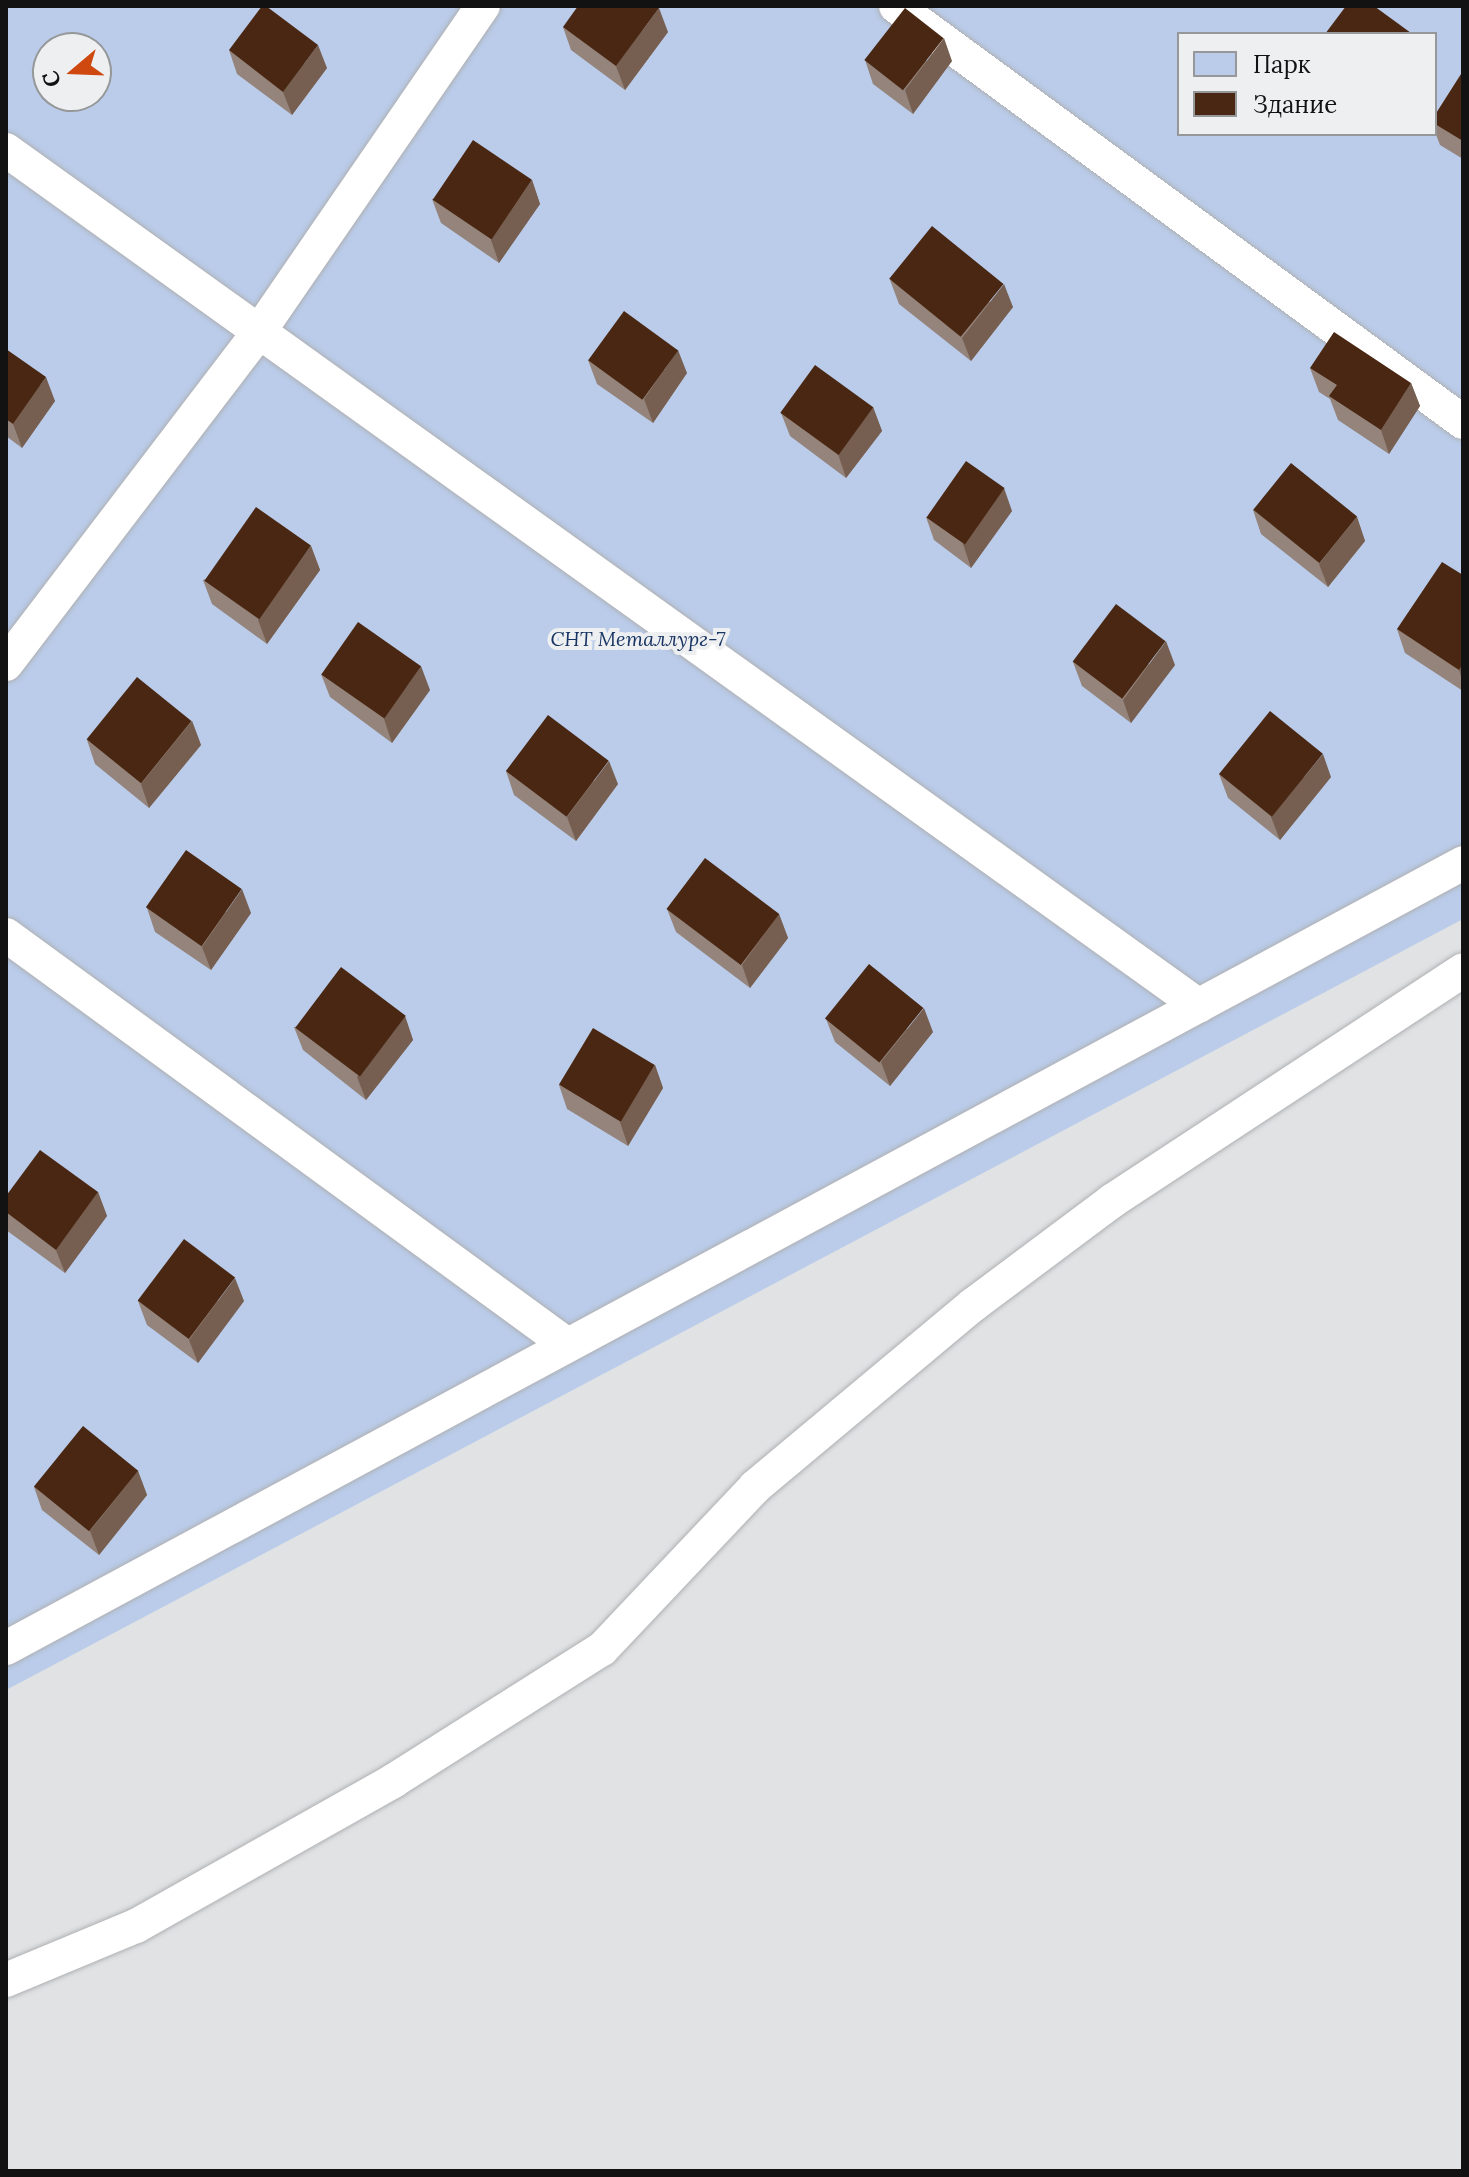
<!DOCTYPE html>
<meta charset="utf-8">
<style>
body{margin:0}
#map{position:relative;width:1469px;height:2177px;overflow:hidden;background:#e0e2e4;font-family:Lora,serif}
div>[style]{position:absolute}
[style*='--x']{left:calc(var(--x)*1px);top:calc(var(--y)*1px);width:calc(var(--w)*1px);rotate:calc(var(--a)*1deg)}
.green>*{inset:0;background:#baccea}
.roads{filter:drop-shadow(0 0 2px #afb0b2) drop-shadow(0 0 2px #afb0b2)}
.service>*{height:34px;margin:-17px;padding:0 17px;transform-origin:17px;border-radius:17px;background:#fff}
.wall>*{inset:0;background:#94847b}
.shaded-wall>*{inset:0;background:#765f51}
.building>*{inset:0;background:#492712;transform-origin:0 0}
span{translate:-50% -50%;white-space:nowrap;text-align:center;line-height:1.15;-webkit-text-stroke:8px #eeeff1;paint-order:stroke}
.park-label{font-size:20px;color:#183463;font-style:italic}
.frame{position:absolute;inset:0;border:8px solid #121213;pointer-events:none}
.legend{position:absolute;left:1177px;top:32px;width:260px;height:104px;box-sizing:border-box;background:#eeeff1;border:2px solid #969798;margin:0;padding:10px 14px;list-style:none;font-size:24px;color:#121213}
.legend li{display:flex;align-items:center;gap:16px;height:40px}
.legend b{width:40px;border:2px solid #969798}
.north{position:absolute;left:32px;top:32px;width:80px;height:80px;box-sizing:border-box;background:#eeeff1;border:2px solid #969798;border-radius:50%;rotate:251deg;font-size:22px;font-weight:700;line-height:32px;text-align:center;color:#121213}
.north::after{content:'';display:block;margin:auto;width:28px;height:36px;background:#ce4810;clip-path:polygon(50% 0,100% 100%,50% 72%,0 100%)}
</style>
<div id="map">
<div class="green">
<i style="clip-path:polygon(evenodd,6px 6px,1463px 6px,1463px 919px,6px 1690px,6px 6px,1179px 34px,1435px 34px,1435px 134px,1179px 134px,1179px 34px,6px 6px,48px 48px,96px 48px,96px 96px,48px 96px,48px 48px)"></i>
</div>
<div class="roads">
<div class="service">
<i style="--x:896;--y:6;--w:703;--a:36.27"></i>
<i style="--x:6;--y:150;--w:1468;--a:35.66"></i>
<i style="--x:6;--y:664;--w:416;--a:-52.7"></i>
<i style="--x:258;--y:333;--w:397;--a:-55.5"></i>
<i style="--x:6;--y:935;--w:693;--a:36.14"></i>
<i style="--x:6;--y:1648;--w:1655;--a:-28.31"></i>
<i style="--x:6;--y:1980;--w:141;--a:-22.6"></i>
<i style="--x:136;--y:1926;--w:295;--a:-29.4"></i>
<i style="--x:393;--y:1781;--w:247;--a:-32.3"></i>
<i style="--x:602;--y:1649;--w:223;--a:-46.6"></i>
<i style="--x:755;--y:1487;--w:284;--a:-39.9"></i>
<i style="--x:973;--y:1305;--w:174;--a:-36.8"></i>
<i style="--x:1112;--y:1201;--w:420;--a:-33.3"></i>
</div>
</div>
<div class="wall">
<i style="clip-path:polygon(563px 27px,668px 32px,625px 90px,571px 50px)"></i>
<i style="clip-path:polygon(229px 50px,327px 68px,292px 115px,237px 74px)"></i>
<i style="clip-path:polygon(865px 60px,952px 61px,913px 114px,873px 84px)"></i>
<i style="clip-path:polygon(1463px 71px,1463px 159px,1440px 145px,1435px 132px,1435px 115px)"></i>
<i style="clip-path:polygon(532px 180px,540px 204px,499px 263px,441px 223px,432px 199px)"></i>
<i style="clip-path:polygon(890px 280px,1013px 307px,971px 361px,899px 304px)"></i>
<i style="clip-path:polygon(6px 349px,55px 401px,22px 448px,6px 436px)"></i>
<i style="clip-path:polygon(588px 360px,687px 373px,653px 423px,597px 384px)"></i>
<i style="clip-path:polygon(1310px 368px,1411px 383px,1420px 406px,1389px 454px,1338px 420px,1330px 399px,1319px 392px)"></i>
<i style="clip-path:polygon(873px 407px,882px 431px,846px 478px,790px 436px,781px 413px)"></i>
<i style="clip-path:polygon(1253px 510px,1357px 517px,1365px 541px,1328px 587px,1261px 534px)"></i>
<i style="clip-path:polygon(1012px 511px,971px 568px,934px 540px,926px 517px)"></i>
<i style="clip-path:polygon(311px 546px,320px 570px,267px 644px,212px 604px,203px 580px)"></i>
<i style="clip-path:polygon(1463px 575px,1463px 691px,1405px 653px,1397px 629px)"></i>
<i style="clip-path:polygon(1073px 662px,1175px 665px,1131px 723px,1082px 686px)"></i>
<i style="clip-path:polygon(321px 674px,430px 690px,392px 743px,330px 697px)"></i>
<i style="clip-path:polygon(192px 721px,201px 745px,149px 808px,95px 764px,87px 740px)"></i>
<i style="clip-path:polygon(506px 771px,618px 784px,576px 841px,514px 795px)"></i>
<i style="clip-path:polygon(1219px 774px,1331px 777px,1280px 840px,1228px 798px)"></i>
<i style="clip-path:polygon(147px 908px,251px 913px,211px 970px,155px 932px)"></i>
<i style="clip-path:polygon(667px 909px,779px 914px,788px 938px,750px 988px,676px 932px)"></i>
<i style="clip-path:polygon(405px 1016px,413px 1040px,366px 1100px,303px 1050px,294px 1027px)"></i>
<i style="clip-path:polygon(826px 1019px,933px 1032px,890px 1086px,835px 1042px)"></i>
<i style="clip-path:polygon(655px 1065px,663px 1088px,628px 1146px,567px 1109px,559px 1085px)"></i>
<i style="clip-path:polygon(98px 1192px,107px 1216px,65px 1273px,6px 1230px,6px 1196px)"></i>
<i style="clip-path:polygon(138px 1301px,244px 1301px,198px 1363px,147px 1325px)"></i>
<i style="clip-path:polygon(138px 1471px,147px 1495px,99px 1555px,42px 1510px,34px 1487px)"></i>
</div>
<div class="shaded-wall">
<i style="clip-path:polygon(659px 8px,668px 32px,625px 90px,616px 66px)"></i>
<i style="clip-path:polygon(944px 38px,952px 61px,913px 114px,905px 90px)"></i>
<i style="clip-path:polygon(318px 45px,327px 68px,292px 115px,283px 92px)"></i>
<i style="clip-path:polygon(532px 180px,540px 204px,499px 263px,491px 240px)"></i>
<i style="clip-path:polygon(1004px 284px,1013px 307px,971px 361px,962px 338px)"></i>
<i style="clip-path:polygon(678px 350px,687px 373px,653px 423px,644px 399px)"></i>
<i style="clip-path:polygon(46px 377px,55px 401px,22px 448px,13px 424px)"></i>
<i style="clip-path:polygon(1411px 383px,1420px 406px,1389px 454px,1381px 430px)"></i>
<i style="clip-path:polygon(873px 407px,882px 431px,846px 478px,838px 454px)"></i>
<i style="clip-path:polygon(1004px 488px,1012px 511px,971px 568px,963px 544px)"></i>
<i style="clip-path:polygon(1357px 517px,1365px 541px,1328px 587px,1319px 564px)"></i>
<i style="clip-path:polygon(311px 546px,320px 570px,267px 644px,258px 620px)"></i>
<i style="clip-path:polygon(1166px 641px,1175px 665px,1131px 723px,1123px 700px)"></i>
<i style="clip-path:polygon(1463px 664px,1463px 682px,1459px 670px)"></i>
<i style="clip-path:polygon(421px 666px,430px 690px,392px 743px,384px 719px)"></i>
<i style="clip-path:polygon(192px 721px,201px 745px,149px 808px,141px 784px)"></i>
<i style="clip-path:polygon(1323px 754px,1331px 777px,1280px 840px,1271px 817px)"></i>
<i style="clip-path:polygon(609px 761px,618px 784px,576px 841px,567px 817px)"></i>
<i style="clip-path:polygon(242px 889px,251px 913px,211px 970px,202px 947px)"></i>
<i style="clip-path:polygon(779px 914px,788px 938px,750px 988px,742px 965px)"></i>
<i style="clip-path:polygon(924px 1008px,933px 1032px,890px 1086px,881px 1062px)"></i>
<i style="clip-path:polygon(405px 1016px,413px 1040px,366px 1100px,357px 1077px)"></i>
<i style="clip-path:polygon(655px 1065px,663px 1088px,628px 1146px,620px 1122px)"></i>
<i style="clip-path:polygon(98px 1192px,107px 1216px,65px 1273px,56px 1250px)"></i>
<i style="clip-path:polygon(235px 1278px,244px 1301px,198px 1363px,189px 1340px)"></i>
<i style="clip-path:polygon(138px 1471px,147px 1495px,99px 1555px,90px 1531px)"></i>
</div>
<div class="building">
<i style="clip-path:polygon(262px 6px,266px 6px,318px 45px,283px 92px,229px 50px)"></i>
<i style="clip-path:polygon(578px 6px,656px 6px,659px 8px,616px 66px,563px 27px)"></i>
<i style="clip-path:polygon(1346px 6px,1374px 6px,1411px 33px,1325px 34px)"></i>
<i style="left:905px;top:8px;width:49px;height:66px;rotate:38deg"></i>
<i style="clip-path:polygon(1463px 71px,1463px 141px,1435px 124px,1435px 115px)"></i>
<i style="left:473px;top:140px;width:71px;height:72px;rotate:34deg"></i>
<i style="left:932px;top:226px;width:92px;height:68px;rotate:39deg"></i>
<i style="left:624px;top:311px;width:67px;height:61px;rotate:36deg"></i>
<i style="clip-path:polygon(1334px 332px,1411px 383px,1381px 430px,1329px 396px,1337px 385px,1310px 368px)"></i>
<i style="clip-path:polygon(6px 349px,46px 377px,13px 424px,6px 419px)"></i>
<i style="left:815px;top:365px;width:72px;height:59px;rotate:36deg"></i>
<i style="left:966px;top:461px;width:47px;height:69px;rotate:35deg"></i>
<i style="left:1291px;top:463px;width:85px;height:60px;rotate:39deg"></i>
<i style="left:256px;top:507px;width:67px;height:90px;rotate:35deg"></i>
<i style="clip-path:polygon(1442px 562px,1463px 575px,1463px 664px,1459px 670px,1397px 629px)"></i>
<i style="left:1116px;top:604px;width:62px;height:72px;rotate:37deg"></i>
<i style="left:358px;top:622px;width:77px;height:64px;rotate:35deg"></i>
<i style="left:137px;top:677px;width:70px;height:80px;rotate:39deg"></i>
<i style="left:1270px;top:711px;width:68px;height:81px;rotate:39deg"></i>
<i style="left:548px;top:715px;width:76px;height:70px;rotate:37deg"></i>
<i style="left:186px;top:850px;width:68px;height:70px;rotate:35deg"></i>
<i style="left:705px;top:858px;width:93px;height:64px;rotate:37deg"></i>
<i style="left:869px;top:964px;width:70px;height:70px;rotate:39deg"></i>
<i style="left:341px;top:967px;width:81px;height:76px;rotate:37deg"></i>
<i style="left:593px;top:1028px;width:72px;height:66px;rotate:31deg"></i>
<i style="clip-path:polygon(40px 1150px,98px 1192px,56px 1250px,6px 1212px,6px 1196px)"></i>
<i style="left:184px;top:1239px;width:64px;height:77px;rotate:37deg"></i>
<i style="left:83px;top:1426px;width:71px;height:78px;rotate:39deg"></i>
</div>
<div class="park-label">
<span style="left:638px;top:638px">СНТ Металлург-7</span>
</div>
<div class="frame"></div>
<ul class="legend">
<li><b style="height:22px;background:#baccea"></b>Парк</li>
<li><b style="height:22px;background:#492712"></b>Здание</li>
</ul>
<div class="north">С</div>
</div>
